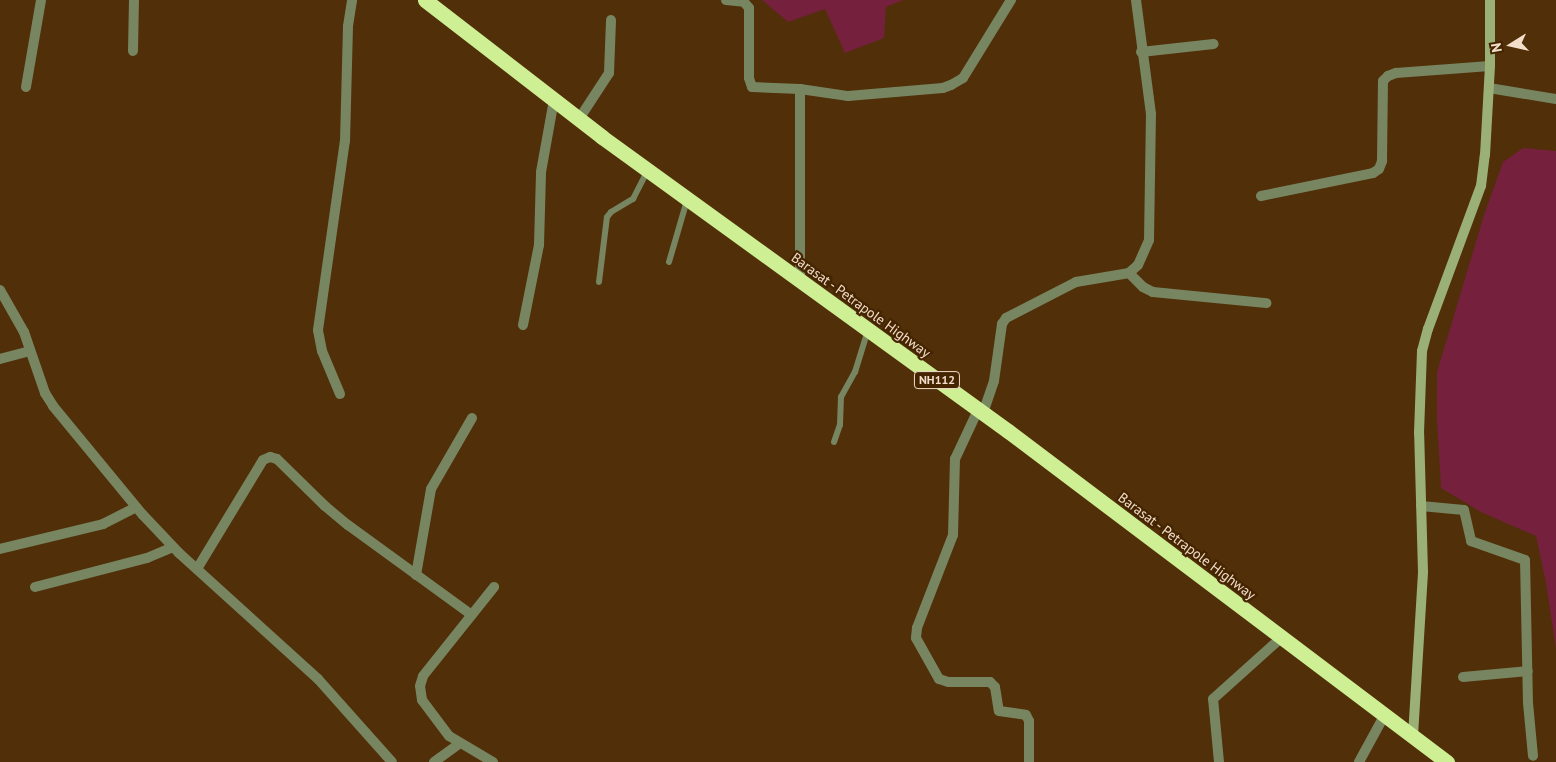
<!DOCTYPE html>
<style>
body{margin:0}
#map{position:relative;width:1556px;height:762px;overflow:hidden;background:#502f09;font-family:"PT Sans",sans-serif}
div>[style]{position:absolute}
[style*='--x']{left:calc(var(--x)*1px);top:calc(var(--y)*1px);width:calc(var(--w)*1px);rotate:calc(var(--a)*1deg)}
.green>*{inset:0;background:#75203c}
.lane>*{height:6px;margin:-3px;padding:0 3px;transform-origin:3px;border-radius:3px;background:#778561}
.street>*{height:10px;margin:-5px;padding:0 5px;transform-origin:5px;border-radius:5px;background:#778561}
.secondary>*{height:10px;margin:-5px;padding:0 5px;transform-origin:5px;border-radius:5px;background:#9ab076}
.highway>*{height:15px;margin:-7.5px;padding:0 7.5px;transform-origin:7.5px;border-radius:7.5px;background:#ceef93}
span{translate:-50% -50%;white-space:nowrap;text-align:center;line-height:1.15;-webkit-text-stroke:4.5px #452500;paint-order:stroke}
.shield-label span{padding:1px 4px;background:#452500;border:1px solid;border-radius:4px;-webkit-text-stroke-width:0}
.shield-label{font-size:12px;color:#f3decb;font-weight:700}
.street-label{font-size:14px;color:#f3decb}
.north{position:absolute;left:1486px;top:20px;width:50px;height:50px;-webkit-text-stroke:4px #452500;paint-order:stroke;rotate:260deg;font-size:14px;font-weight:700;line-height:20px;text-align:center;color:#f3decb}
.north::after{content:'';display:block;margin:auto;width:18px;height:22px;background:#f3decb;clip-path:polygon(50% 0,100% 100%,50% 72%,0 100%)}
</style>
<div id="map">
<div class="green">
<i style="clip-path:polygon(762px 0,903px 0,886px 7px,884px 38px,845px 53px,825px 9px,788px 22px)"></i>
<i style="clip-path:polygon(1523px 148px,1556px 151px,1556px 649px,1546px 583px,1536px 536px,1481px 512px,1441px 488px,1437px 420px,1437px 372px,1484px 215px,1503px 162px)"></i>
</div>
<div class="lane">
<i style="--x:669;--y:262;--w:65;--a:-73.8"></i>
<i style="--x:599;--y:282;--w:65;--a:-83"></i>
<i style="--x:607;--y:217;--w:6;--a:-51"></i>
<i style="--x:611;--y:212;--w:26;--a:-31"></i>
<i style="--x:633;--y:199;--w:33;--a:-63"></i>
<i style="--x:834;--y:442;--w:18;--a:-71"></i>
<i style="--x:840;--y:425;--w:28;--a:-88"></i>
<i style="--x:841;--y:397;--w:29;--a:-61"></i>
<i style="--x:855;--y:372;--w:44;--a:-72.8"></i>
</div>
<div class="street">
<i style="--x:726;--y:0;--w:18;--a:6"></i>
<i style="--x:744;--y:2;--w:8;--a:50"></i>
<i style="--x:749;--y:8;--w:70;--a:90"></i>
<i style="--x:749;--y:78;--w:9;--a:72"></i>
<i style="--x:752;--y:87;--w:48;--a:2.4"></i>
<i style="--x:133;--y:51;--w:51;--a:-88.9"></i>
<i style="--x:1141;--y:52;--w:73;--a:-6.3"></i>
<i style="--x:26;--y:87;--w:88;--a:-80.2"></i>
<i style="--x:1489;--y:88;--w:68;--a:9.3"></i>
<i style="--x:579;--y:119;--w:55;--a:-56.9"></i>
<i style="--x:609;--y:73;--w:53;--a:-87.8"></i>
<i style="--x:1261;--y:196;--w:114;--a:-11.6"></i>
<i style="--x:1373;--y:173;--w:7;--a:-34"></i>
<i style="--x:1379;--y:169;--w:9;--a:-69"></i>
<i style="--x:1382;--y:161;--w:80;--a:-89.3"></i>
<i style="--x:1383;--y:81;--w:7;--a:-45"></i>
<i style="--x:1388;--y:76;--w:9;--a:-21"></i>
<i style="--x:1396;--y:73;--w:94;--a:-4.3"></i>
<i style="--x:1129;--y:273;--w:20;--a:45"></i>
<i style="--x:1143;--y:287;--w:11;--a:27"></i>
<i style="--x:1153;--y:292;--w:114;--a:5.6"></i>
<i style="--x:800;--y:281;--w:192;--a:-90"></i>
<i style="--x:800;--y:89;--w:49;--a:8.3"></i>
<i style="--x:848;--y:96;--w:95;--a:-4.8"></i>
<i style="--x:943;--y:88;--w:9;--a:-21"></i>
<i style="--x:951;--y:85;--w:14;--a:-30"></i>
<i style="--x:963;--y:78;--w:92;--a:-58.4"></i>
<i style="--x:0;--y:290;--w:48;--a:60.3"></i>
<i style="--x:24;--y:332;--w:65;--a:71"></i>
<i style="--x:45;--y:393;--w:15;--a:58"></i>
<i style="--x:53;--y:406;--w:141;--a:50.5"></i>
<i style="--x:143;--y:515;--w:52;--a:46.5"></i>
<i style="--x:179;--y:553;--w:188;--a:42.2"></i>
<i style="--x:318;--y:679;--w:111;--a:48.3"></i>
<i style="--x:523;--y:325;--w:82;--a:-78.7"></i>
<i style="--x:539;--y:245;--w:73;--a:-88.4"></i>
<i style="--x:541;--y:172;--w:73;--a:-79.8"></i>
<i style="--x:0;--y:359;--w:31;--a:-15"></i>
<i style="--x:340;--y:394;--w:47;--a:-112.7"></i>
<i style="--x:322;--y:351;--w:21;--a:-101"></i>
<i style="--x:318;--y:330;--w:191;--a:-81.9"></i>
<i style="--x:345;--y:141;--w:115;--a:-88.5"></i>
<i style="--x:348;--y:26;--w:26;--a:-81"></i>
<i style="--x:978;--y:410;--w:54;--a:115.1"></i>
<i style="--x:955;--y:459;--w:76;--a:91.5"></i>
<i style="--x:953;--y:535;--w:100;--a:111.2"></i>
<i style="--x:917;--y:628;--w:10;--a:96"></i>
<i style="--x:916;--y:638;--w:47;--a:60.7"></i>
<i style="--x:939;--y:679;--w:9;--a:18"></i>
<i style="--x:948;--y:682;--w:42;--a:0"></i>
<i style="--x:990;--y:682;--w:7;--a:45"></i>
<i style="--x:995;--y:687;--w:24;--a:81"></i>
<i style="--x:999;--y:711;--w:27;--a:8"></i>
<i style="--x:1026;--y:715;--w:7;--a:63"></i>
<i style="--x:1029;--y:721;--w:41;--a:90"></i>
<i style="--x:983;--y:413;--w:34;--a:-71"></i>
<i style="--x:994;--y:381;--w:58;--a:-82"></i>
<i style="--x:1002;--y:324;--w:7;--a:-56"></i>
<i style="--x:1006;--y:318;--w:79;--a:-27.2"></i>
<i style="--x:1076;--y:282;--w:54;--a:-9.6"></i>
<i style="--x:1129;--y:273;--w:12;--a:-42"></i>
<i style="--x:1138;--y:265;--w:27;--a:-66"></i>
<i style="--x:1149;--y:240;--w:126;--a:-89.1"></i>
<i style="--x:1151;--y:114;--w:115;--a:-97.5"></i>
<i style="--x:1421;--y:506;--w:43;--a:5.3"></i>
<i style="--x:1464;--y:510;--w:32;--a:77"></i>
<i style="--x:1471;--y:541;--w:57;--a:19.4"></i>
<i style="--x:1525;--y:560;--w:143;--a:88.8"></i>
<i style="--x:1528;--y:703;--w:53;--a:84.6"></i>
<i style="--x:0;--y:549;--w:106;--a:-13.6"></i>
<i style="--x:103;--y:524;--w:37;--a:-27"></i>
<i style="--x:197;--y:569;--w:127;--a:-58.8"></i>
<i style="--x:263;--y:460;--w:8;--a:-23"></i>
<i style="--x:270;--y:457;--w:7;--a:16"></i>
<i style="--x:277;--y:459;--w:67;--a:44.4"></i>
<i style="--x:325;--y:506;--w:30;--a:40"></i>
<i style="--x:348;--y:525;--w:153;--a:36"></i>
<i style="--x:416;--y:575;--w:87;--a:-80.1"></i>
<i style="--x:431;--y:489;--w:82;--a:-60"></i>
<i style="--x:35;--y:587;--w:116;--a:-14.5"></i>
<i style="--x:147;--y:558;--w:28;--a:-23"></i>
<i style="--x:1463;--y:677;--w:65;--a:-5.3"></i>
<i style="--x:434;--y:762;--w:32;--a:-36"></i>
<i style="--x:493;--y:762;--w:51;--a:-149.4"></i>
<i style="--x:449;--y:736;--w:45;--a:-126.9"></i>
<i style="--x:422;--y:700;--w:14;--a:-98"></i>
<i style="--x:420;--y:686;--w:10;--a:-73"></i>
<i style="--x:423;--y:676;--w:114;--a:-51.4"></i>
<i style="--x:1219;--y:762;--w:63;--a:-95.4"></i>
<i style="--x:1213;--y:699;--w:91;--a:-41.9"></i>
<i style="--x:1359;--y:762;--w:52;--a:-61.5"></i>
</div>
<div class="secondary">
<i style="--x:1413;--y:736;--w:164;--a:-86.5"></i>
<i style="--x:1423;--y:572;--w:139;--a:-91.6"></i>
<i style="--x:1419;--y:433;--w:82;--a:-87.9"></i>
<i style="--x:1422;--y:351;--w:23;--a:-75"></i>
<i style="--x:1428;--y:329;--w:153;--a:-69.7"></i>
<i style="--x:1481;--y:186;--w:31;--a:-83"></i>
<i style="--x:1485;--y:155;--w:89;--a:-86.8"></i>
<i style="--x:1490;--y:66;--w:66;--a:-90"></i>
</div>
<div class="highway">
<i style="--x:425;--y:0;--w:224;--a:37.7"></i>
<i style="--x:602;--y:137;--w:501;--a:35.91"></i>
<i style="--x:1008;--y:431;--w:550;--a:37.02"></i>
</div>
<div class="shield-label">
<span style="left:937px;top:380px">NH112</span>
</div>
<div class="street-label">
<span style="left:861px;top:305px;rotate:36deg">Barasat - Petrapole Highway</span>
<span style="left:1187px;top:546px;rotate:37deg">Barasat - Petrapole Highway</span>
</div>
<div class="north">N</div>
</div>
